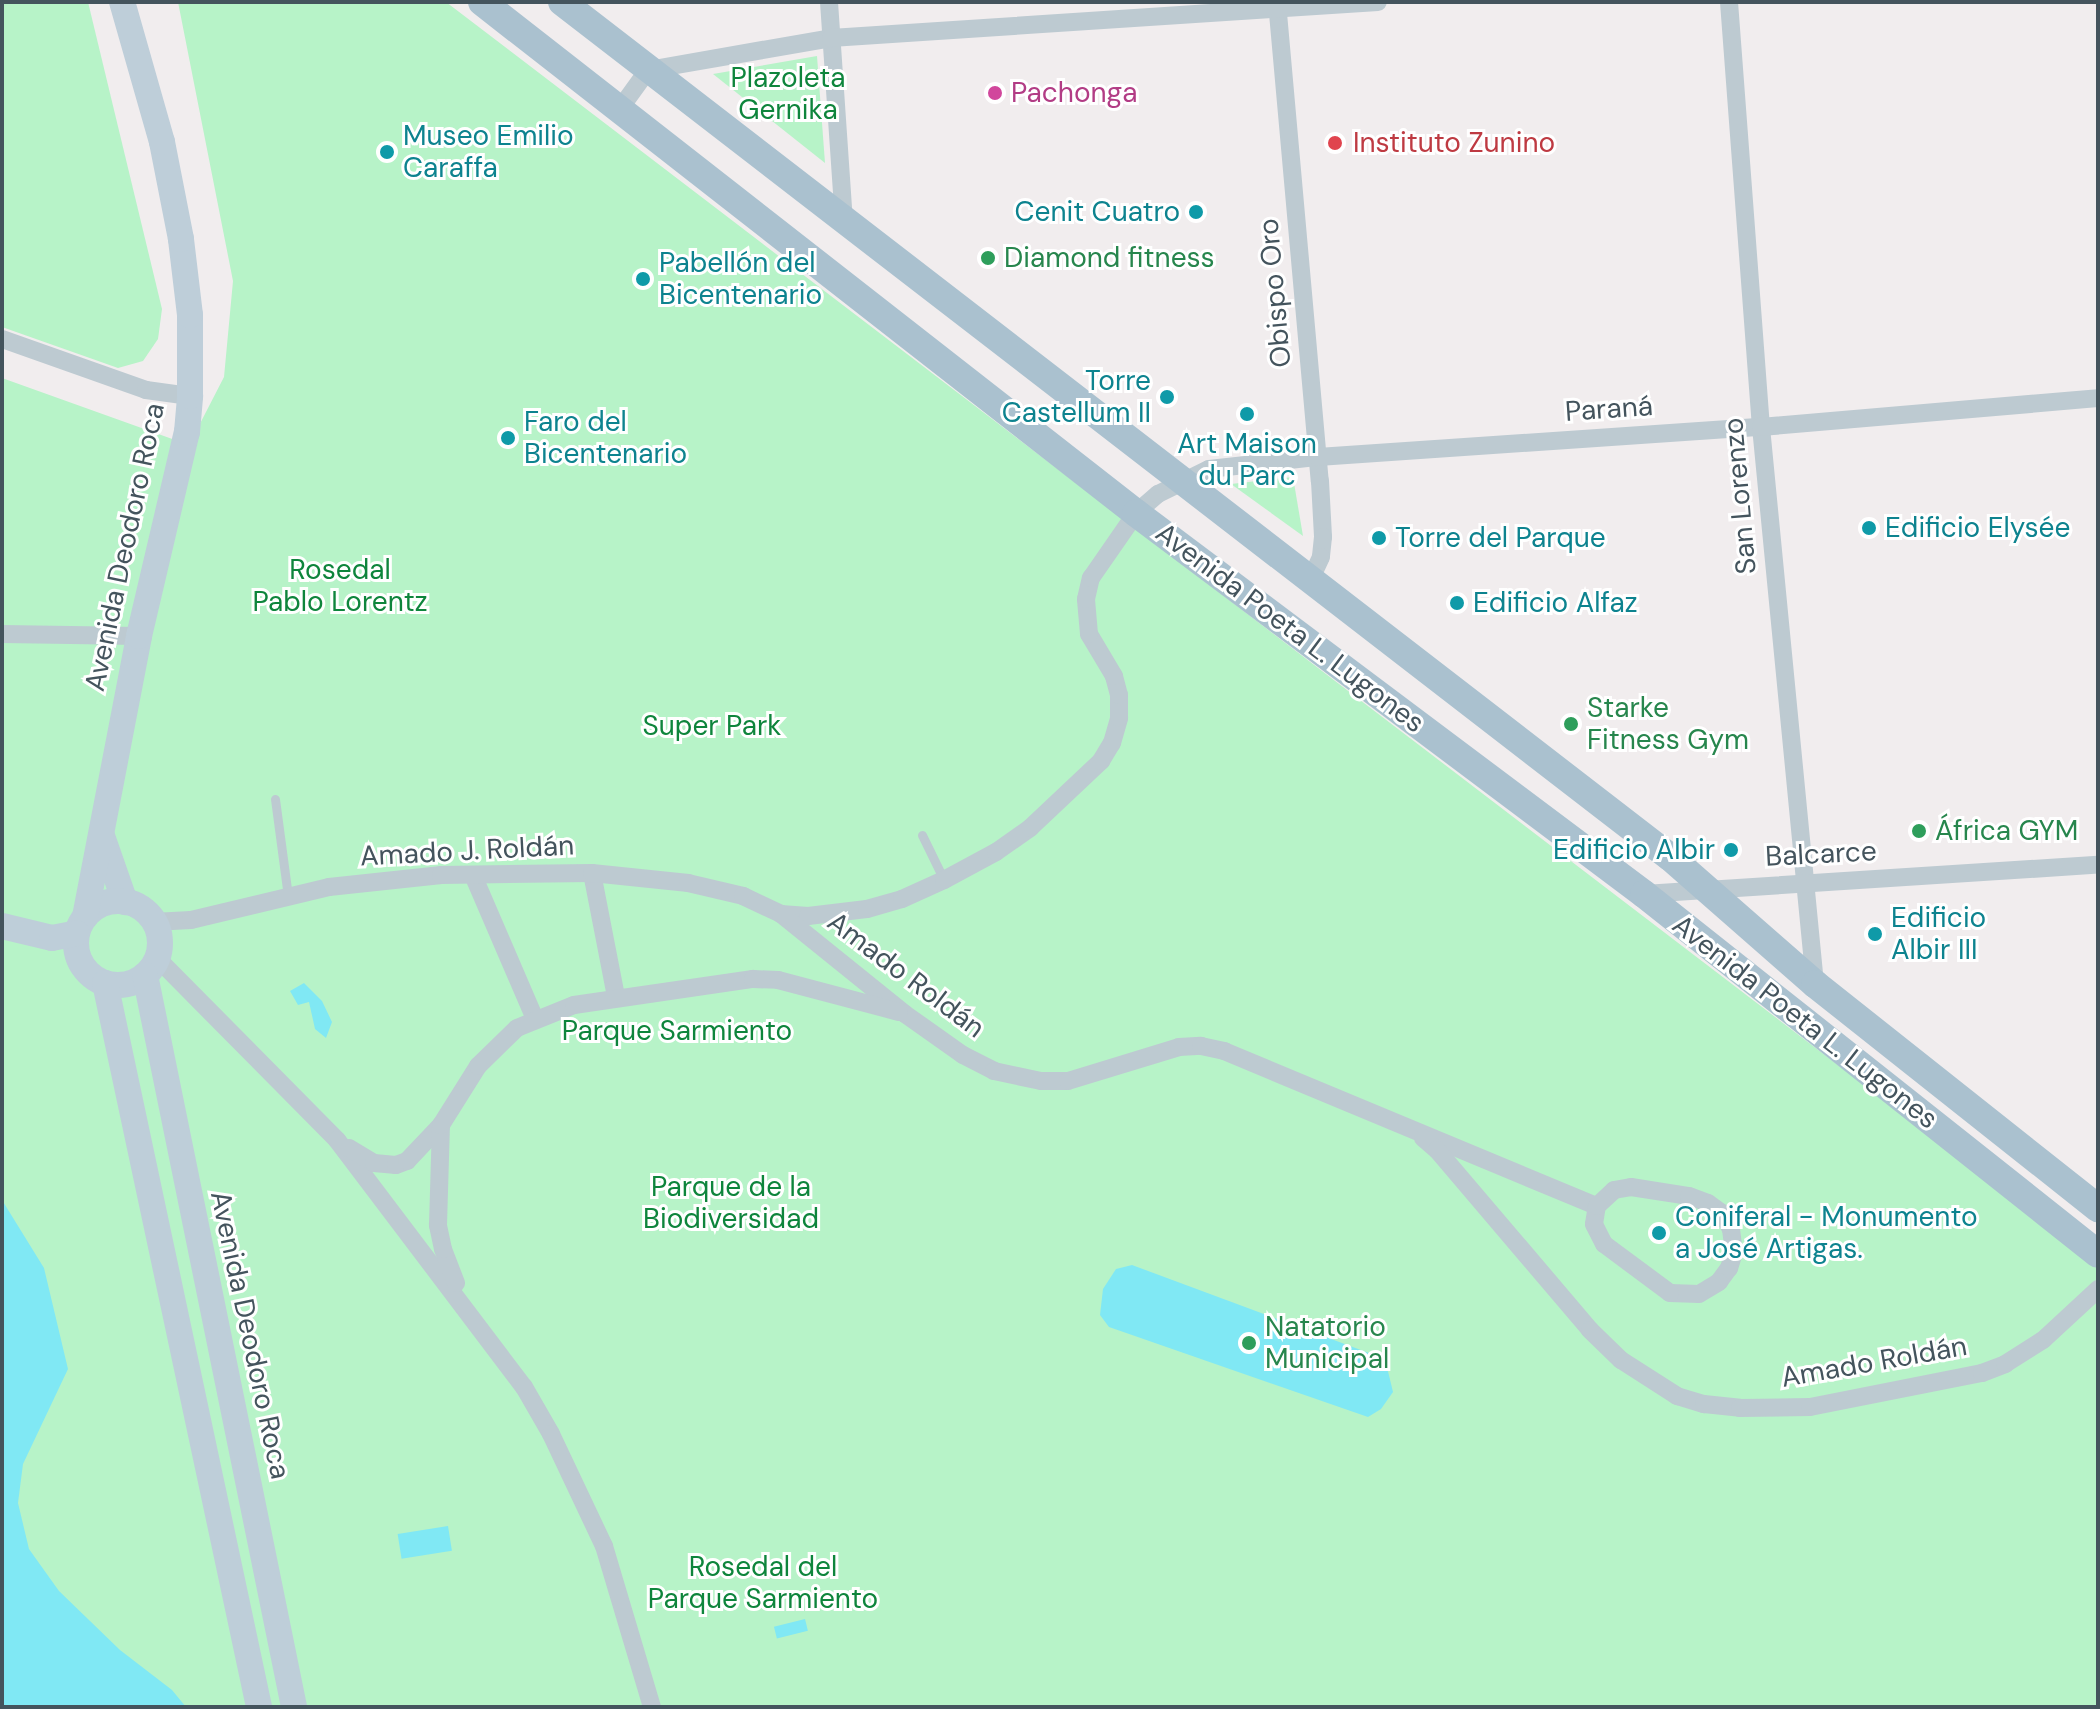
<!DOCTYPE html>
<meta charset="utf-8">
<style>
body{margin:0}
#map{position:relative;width:2100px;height:1709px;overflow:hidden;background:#f1edee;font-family:"DM Sans",sans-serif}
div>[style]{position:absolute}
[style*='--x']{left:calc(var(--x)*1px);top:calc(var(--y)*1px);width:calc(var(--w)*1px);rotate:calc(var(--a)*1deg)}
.green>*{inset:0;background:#b7f3c8}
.water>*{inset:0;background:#80e8f4;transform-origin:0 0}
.lane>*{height:9px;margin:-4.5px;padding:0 4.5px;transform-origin:4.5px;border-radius:4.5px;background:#bdcad1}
.street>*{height:18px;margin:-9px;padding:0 9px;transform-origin:9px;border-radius:9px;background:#bdcad1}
.secondary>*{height:26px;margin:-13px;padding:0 13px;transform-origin:13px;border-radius:13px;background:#beced9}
.secondary>.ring{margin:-13px;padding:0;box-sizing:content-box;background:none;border:26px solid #beced9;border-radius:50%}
.primary>*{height:28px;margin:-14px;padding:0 14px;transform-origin:14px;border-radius:14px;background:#aac1cf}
.dots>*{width:22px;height:22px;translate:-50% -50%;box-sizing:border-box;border:4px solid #fff;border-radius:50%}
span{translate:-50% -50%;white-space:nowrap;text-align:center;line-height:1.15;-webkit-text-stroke:6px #fff;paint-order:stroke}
.park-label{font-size:28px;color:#0e853c}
.hotel-label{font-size:28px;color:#b23c85}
.left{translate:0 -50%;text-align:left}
.culture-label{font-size:28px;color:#0d838f}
.right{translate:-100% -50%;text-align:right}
.health-label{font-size:28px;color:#be3a42}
.leisure-label{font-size:28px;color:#27864d}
.street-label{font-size:28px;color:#44545d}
.frame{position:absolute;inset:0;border:4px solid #44545d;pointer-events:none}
</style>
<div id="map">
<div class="green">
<i style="clip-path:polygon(2px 2px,88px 2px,162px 309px,158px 339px,143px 361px,118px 368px,2px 327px)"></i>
<i style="clip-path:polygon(178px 2px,446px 2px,2041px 1220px,2098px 1267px,2098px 1707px,2px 1707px,2px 378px,189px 445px,224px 377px,233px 281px)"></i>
<i style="clip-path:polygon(817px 56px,825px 163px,713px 74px)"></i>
<i style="clip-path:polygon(1293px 477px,1303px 536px,1231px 484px)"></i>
</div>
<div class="water">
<i style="clip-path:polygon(304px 983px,322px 1001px,332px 1022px,326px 1038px,315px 1029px,309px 1002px,298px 1005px,290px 991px)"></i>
<i style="clip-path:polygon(2px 1200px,44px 1268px,68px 1369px,23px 1464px,18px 1503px,29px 1549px,59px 1591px,120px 1650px,172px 1690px,186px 1707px,2px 1707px)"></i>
<i style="clip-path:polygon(1132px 1265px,1385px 1359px,1393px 1392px,1381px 1409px,1368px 1417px,1109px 1327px,1100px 1315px,1103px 1289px,1116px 1269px)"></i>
<i style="left:448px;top:1526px;width:25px;height:51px;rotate:81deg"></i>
<i style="left:805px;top:1619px;width:12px;height:32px;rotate:76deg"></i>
</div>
<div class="lane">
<i style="--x:275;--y:799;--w:98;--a:82.4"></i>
<i style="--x:922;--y:835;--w:50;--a:63.9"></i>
</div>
<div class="street">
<i style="--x:829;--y:2;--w:221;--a:86.1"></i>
<i style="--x:1277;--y:2;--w:481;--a:84.9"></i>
<i style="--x:1320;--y:481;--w:56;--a:86.9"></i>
<i style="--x:1323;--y:537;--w:20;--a:96"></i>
<i style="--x:1321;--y:557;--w:23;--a:115"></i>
<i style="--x:1729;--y:2;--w:426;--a:85.7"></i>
<i style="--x:1761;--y:427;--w:560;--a:84.46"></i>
<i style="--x:619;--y:110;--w:49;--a:-54.1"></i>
<i style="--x:648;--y:70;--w:186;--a:-9.9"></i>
<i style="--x:831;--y:38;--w:548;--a:-3.77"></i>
<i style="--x:2;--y:339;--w:153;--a:19.5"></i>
<i style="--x:146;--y:390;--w:44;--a:7.8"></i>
<i style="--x:2;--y:634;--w:137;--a:0.8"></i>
<i style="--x:592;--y:873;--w:126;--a:79"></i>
<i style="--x:473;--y:875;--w:157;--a:66.7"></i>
<i style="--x:1644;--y:894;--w:455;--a:-3.7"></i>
<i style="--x:781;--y:914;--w:27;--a:4"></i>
<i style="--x:808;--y:916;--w:59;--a:-6.8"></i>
<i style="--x:867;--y:909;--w:36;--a:-16"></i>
<i style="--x:902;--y:899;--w:46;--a:-24.3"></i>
<i style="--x:944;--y:880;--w:59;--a:-28.3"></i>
<i style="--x:996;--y:852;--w:42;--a:-35.2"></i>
<i style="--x:1030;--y:828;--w:98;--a:-43.3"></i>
<i style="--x:1101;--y:761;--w:21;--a:-59"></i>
<i style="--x:1112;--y:743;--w:26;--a:-74"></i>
<i style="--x:1119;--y:718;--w:23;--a:-90"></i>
<i style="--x:1119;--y:695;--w:20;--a:-105"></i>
<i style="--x:1114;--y:676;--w:49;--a:-120.8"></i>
<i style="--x:1089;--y:634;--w:35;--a:-95"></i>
<i style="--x:1086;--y:599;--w:22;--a:-77"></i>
<i style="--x:1091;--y:578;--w:79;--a:-55.3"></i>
<i style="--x:1136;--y:513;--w:29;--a:-41"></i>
<i style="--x:1158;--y:494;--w:57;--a:-26.1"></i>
<i style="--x:1209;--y:469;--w:110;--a:-6.3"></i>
<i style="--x:1318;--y:457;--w:444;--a:-3.9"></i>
<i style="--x:1761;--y:427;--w:338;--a:-4.9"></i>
<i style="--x:153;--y:922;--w:38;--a:-3"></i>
<i style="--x:191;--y:920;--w:142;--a:-13.4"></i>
<i style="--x:329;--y:887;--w:113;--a:-6.1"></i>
<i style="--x:441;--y:875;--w:151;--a:-0.8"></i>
<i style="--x:592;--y:873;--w:97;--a:5.9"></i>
<i style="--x:688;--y:883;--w:57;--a:13.3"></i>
<i style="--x:743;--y:896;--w:42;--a:25.3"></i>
<i style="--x:781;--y:914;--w:159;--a:38.9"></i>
<i style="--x:905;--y:1014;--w:71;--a:35.3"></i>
<i style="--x:963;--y:1055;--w:35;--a:27"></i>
<i style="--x:994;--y:1071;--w:48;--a:12"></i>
<i style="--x:1041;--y:1081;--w:27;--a:0"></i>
<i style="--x:1068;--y:1081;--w:116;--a:-17"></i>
<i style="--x:1179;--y:1047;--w:22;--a:-3"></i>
<i style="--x:1201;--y:1046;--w:24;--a:12"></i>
<i style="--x:1224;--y:1051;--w:404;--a:22.6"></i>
<i style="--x:157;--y:958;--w:256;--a:45.3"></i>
<i style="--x:337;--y:1140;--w:310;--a:52.9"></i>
<i style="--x:524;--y:1387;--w:54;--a:60.1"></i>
<i style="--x:551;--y:1434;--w:124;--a:64.7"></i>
<i style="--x:604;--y:1546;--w:168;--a:73.4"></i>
<i style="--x:1423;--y:1138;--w:18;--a:41"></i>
<i style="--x:1437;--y:1150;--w:236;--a:49.6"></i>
<i style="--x:1590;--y:1330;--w:43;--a:44.1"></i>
<i style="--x:1621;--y:1360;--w:67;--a:32.7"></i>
<i style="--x:1677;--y:1396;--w:28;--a:17"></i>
<i style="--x:1704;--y:1404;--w:36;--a:6"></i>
<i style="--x:1740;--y:1408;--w:70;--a:-0.8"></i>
<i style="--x:1810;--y:1407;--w:175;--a:-11.2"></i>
<i style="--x:1982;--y:1373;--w:25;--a:-21"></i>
<i style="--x:2005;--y:1364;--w:45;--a:-32.3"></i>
<i style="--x:2043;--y:1340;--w:75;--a:-42.8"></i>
<i style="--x:349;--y:1148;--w:29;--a:31"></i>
<i style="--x:374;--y:1163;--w:22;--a:5"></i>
<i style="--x:396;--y:1165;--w:12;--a:-20"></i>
<i style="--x:407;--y:1161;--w:50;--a:-46.6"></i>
<i style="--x:1631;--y:1187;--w:59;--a:8.8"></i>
<i style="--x:1689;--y:1196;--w:20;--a:20"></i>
<i style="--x:1708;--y:1203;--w:17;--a:36"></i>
<i style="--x:1722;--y:1213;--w:18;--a:61"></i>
<i style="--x:1731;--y:1229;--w:23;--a:83"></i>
<i style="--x:1734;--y:1252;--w:17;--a:107"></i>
<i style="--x:1729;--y:1268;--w:17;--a:126"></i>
<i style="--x:1719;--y:1282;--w:23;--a:149"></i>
<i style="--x:1699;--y:1294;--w:29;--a:-178"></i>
<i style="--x:1670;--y:1293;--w:82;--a:-143.4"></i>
<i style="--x:1604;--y:1244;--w:22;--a:-117"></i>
<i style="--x:1594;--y:1224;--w:18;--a:-81"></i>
<i style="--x:1597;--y:1206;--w:23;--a:-43"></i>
<i style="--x:1614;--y:1190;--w:17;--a:-10"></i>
<i style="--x:456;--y:1283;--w:36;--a:-111"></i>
<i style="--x:443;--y:1249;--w:25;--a:-102"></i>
<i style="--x:438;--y:1225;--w:100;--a:-88.3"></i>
<i style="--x:441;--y:1125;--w:70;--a:-57.9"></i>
<i style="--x:478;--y:1066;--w:54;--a:-44.3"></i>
<i style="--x:517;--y:1028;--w:61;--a:-22"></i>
<i style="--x:574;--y:1005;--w:181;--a:-8.3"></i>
<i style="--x:753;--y:979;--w:25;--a:2"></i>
<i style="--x:778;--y:980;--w:125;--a:14.8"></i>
</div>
<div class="secondary">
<i style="--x:102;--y:836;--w:70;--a:70.8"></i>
<i class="ring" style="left:76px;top:901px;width:58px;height:58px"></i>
<i style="--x:85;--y:917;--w:286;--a:-79.1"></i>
<i style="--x:139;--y:636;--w:210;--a:-76.8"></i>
<i style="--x:187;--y:432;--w:36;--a:-85"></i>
<i style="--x:190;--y:396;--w:81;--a:-90"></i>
<i style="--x:190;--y:315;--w:77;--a:-96.8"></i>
<i style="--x:181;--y:239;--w:99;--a:-101.1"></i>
<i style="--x:162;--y:142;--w:146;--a:-105.9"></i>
<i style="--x:2;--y:926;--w:51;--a:13.5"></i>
<i style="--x:52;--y:938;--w:25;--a:-11"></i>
<i style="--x:145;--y:975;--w:747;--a:78.49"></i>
<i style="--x:105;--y:983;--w:740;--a:77.99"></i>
</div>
<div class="primary">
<i style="--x:482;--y:2;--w:830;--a:38"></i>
<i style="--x:1136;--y:513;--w:635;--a:36.87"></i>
<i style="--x:1644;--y:894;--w:579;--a:38.41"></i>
<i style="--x:562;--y:2;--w:1400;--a:37.66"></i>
<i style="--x:1670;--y:857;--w:193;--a:41.2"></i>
<i style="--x:1815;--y:984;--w:361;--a:38.4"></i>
</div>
<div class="dots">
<i style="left:995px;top:93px;background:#d1479c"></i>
<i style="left:1335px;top:143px;background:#e0444e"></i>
<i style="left:387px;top:152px;background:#0f9aa8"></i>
<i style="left:1196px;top:212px;background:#0f9aa8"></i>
<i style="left:988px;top:258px;background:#2e9e5b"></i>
<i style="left:643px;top:279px;background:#0f9aa8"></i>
<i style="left:1167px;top:397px;background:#0f9aa8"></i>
<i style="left:1247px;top:414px;background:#0f9aa8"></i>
<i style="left:508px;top:438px;background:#0f9aa8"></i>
<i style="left:1869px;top:528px;background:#0f9aa8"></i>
<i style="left:1379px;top:538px;background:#0f9aa8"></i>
<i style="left:1457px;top:603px;background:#0f9aa8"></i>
<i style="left:1571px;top:724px;background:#2e9e5b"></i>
<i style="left:1919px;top:831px;background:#2e9e5b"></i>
<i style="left:1731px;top:850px;background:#0f9aa8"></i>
<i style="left:1875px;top:934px;background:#0f9aa8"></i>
<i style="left:1659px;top:1233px;background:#0f9aa8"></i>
<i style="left:1249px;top:1343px;background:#2e9e5b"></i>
</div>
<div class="park-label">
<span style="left:788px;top:94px">Plazoleta<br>Gernika</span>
<span style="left:340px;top:586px">Rosedal<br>Pablo Lorentz</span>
<span style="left:712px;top:726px">Super Park</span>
<span style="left:677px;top:1031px">Parque Sarmiento</span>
<span style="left:731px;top:1203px">Parque de la<br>Biodiversidad</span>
<span style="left:763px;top:1583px">Rosedal del<br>Parque Sarmiento</span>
</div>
<div class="hotel-label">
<span class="left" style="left:1011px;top:93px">Pachonga</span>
</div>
<div class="culture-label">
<span class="left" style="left:403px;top:152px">Museo Emilio<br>Caraffa</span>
<span class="right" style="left:1180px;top:212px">Cenit Cuatro</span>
<span class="left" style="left:659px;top:279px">Pabellón del<br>Bicentenario</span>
<span class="right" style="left:1151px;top:397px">Torre<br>Castellum II</span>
<span class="left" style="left:524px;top:438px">Faro del<br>Bicentenario</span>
<span style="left:1247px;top:460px">Art Maison<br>du Parc</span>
<span class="left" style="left:1885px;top:528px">Edificio Elysée</span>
<span class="left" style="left:1395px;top:538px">Torre del Parque</span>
<span class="left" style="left:1473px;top:603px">Edificio Alfaz</span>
<span class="right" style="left:1715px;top:850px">Edificio Albir</span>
<span class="left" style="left:1891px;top:934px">Edificio<br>Albir III</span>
<span class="left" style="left:1675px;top:1233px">Coniferal - Monumento<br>a José Artigas.</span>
</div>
<div class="health-label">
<span class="left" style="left:1353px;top:143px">Instituto Zunino</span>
</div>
<div class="leisure-label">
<span class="left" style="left:1004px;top:258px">Diamond fitness</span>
<span class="left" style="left:1587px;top:724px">Starke<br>Fitness Gym</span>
<span class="left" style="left:1935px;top:831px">África GYM</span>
<span class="left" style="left:1265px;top:1343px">Natatorio<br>Municipal</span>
</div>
<div class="street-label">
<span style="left:1275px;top:293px;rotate:-95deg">Obispo Oro</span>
<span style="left:1609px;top:409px;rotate:-4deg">Paraná</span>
<span style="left:1740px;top:496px;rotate:-95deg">San Lorenzo</span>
<span style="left:125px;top:547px;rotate:-78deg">Avenida Deodoro Roca</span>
<span style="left:1290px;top:628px;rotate:37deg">Avenida Poeta L. Lugones</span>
<span style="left:467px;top:851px;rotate:-3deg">Amado J. Roldán</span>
<span style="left:1821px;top:854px;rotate:-3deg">Balcarce</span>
<span style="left:906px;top:975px;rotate:37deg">Amado Roldán</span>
<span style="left:1805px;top:1022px;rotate:38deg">Avenida Poeta L. Lugones</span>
<span style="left:250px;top:1335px;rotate:78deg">Avenida Deodoro Roca</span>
<span style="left:1874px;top:1362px;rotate:-10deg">Amado Roldán</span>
</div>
<div class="frame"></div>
</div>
